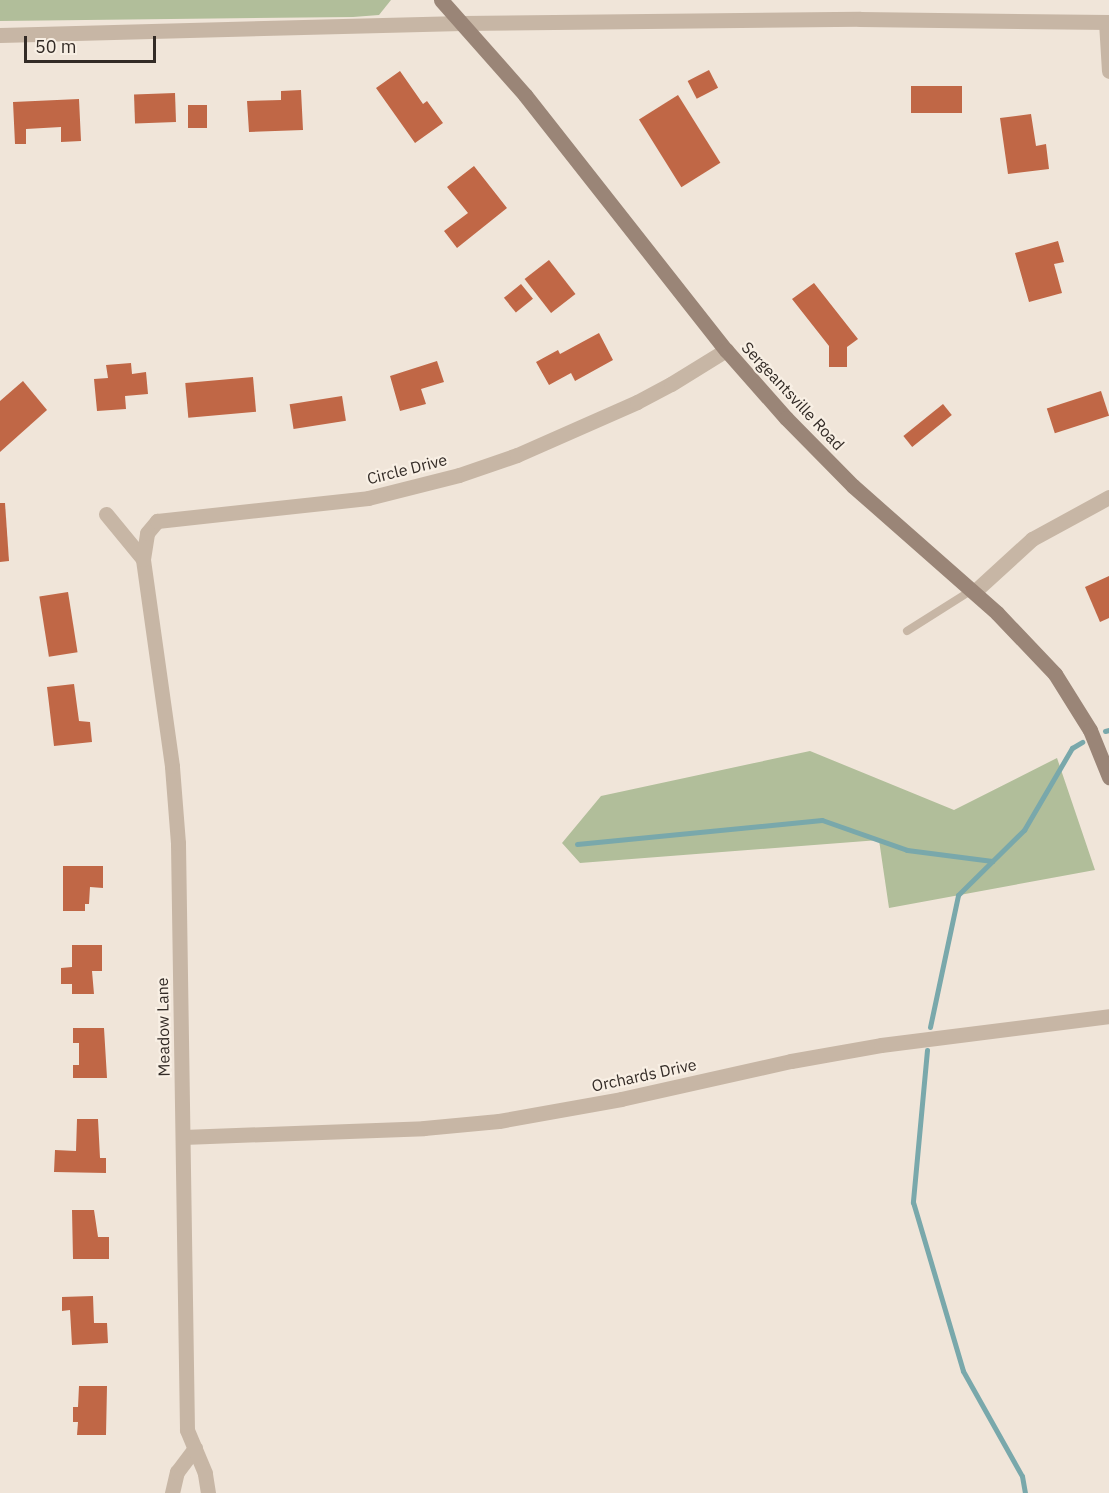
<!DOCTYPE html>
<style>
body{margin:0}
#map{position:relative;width:1109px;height:1493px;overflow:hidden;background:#f0e5d9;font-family:"IBM Plex Sans",sans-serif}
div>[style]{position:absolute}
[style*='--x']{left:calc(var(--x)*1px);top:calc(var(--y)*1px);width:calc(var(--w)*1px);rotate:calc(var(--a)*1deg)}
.green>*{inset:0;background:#b1be9a}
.stream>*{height:5px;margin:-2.5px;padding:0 2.5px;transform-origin:2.5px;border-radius:2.5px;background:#79a8ab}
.building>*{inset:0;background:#c06746;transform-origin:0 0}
.lane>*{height:8px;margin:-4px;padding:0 4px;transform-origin:4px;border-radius:4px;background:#c7b6a5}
.street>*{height:15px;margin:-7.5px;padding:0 7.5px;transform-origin:7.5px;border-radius:7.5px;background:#c7b6a5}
.secondary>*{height:15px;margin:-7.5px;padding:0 7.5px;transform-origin:7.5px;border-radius:7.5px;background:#9a8577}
span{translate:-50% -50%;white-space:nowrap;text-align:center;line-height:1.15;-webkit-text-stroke:4.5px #f8efe4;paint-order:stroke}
.street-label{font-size:16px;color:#332b26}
.scale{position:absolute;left:24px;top:36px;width:132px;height:27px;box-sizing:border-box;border:3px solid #332b26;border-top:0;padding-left:8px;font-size:18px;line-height:21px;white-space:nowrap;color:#332b26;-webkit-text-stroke:4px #f8efe4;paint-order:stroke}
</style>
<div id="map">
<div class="green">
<i style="clip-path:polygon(0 0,391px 0,379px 15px,353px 17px,0 21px)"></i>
<i style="clip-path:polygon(810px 751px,954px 810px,1057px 758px,1095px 870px,889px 908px,879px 840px,580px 863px,562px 843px,601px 796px)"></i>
</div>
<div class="stream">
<i style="--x:1105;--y:731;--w:4;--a:-14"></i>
<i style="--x:577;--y:844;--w:246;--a:-5.6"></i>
<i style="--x:822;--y:820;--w:90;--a:19.4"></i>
<i style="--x:907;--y:850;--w:86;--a:7.4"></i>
<i style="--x:930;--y:1027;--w:135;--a:-78"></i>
<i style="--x:958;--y:895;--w:93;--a:-44.6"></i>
<i style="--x:1024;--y:830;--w:95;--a:-59.7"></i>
<i style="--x:1072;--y:748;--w:12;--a:-31"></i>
<i style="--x:927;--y:1050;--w:153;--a:95.3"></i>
<i style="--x:913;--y:1202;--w:176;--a:73.5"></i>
<i style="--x:963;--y:1371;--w:120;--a:60.7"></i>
<i style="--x:1022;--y:1476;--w:17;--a:80"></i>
</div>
<div class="building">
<i style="left:709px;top:70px;width:20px;height:24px;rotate:63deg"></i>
<i style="clip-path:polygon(400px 71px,423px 104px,427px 101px,443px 123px,415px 143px,376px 88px)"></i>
<i style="left:911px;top:86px;width:51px;height:27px"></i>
<i style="clip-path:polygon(301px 90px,303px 130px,249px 132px,247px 101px,281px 100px,281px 91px)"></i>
<i style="left:175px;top:93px;width:29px;height:41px;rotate:88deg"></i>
<i style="left:678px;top:95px;width:80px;height:46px;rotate:58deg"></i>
<i style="clip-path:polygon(79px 99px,81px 141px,61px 142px,61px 127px,26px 129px,26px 144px,15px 144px,13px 102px)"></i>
<i style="left:188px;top:105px;width:19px;height:23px"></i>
<i style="clip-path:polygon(1031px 114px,1036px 146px,1046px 144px,1049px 169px,1008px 174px,1000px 118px)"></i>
<i style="clip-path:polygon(474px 166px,507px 208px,457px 248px,444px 231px,468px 213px,447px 187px)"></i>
<i style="clip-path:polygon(1058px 241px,1064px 262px,1054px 264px,1062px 293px,1029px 302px,1015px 253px)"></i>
<i style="left:549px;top:260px;width:43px;height:31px;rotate:52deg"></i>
<i style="clip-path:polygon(814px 283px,858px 339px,847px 347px,847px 367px,829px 367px,829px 346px,792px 299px)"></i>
<i style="left:521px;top:284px;width:19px;height:22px;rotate:51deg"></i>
<i style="clip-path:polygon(599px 333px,613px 360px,575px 381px,571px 373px,549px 385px,536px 362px,558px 350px,560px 354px)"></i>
<i style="clip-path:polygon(437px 361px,444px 382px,421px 389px,426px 404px,400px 411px,390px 376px)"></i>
<i style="clip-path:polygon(131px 363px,132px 374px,146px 372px,148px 394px,125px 396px,126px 409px,97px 411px,94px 379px,108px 378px,106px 365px)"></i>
<i style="left:253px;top:377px;width:35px;height:68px;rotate:85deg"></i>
<i style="clip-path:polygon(23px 381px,47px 410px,0 452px,0 401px)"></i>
<i style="left:1101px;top:391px;width:26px;height:57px;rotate:72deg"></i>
<i style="left:342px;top:396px;width:25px;height:53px;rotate:81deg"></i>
<i style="left:943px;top:404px;width:14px;height:51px;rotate:51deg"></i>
<i style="clip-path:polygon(0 503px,5px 503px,9px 561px,0 562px)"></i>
<i style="clip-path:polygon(1109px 576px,1109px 618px,1100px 622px,1085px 587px)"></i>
<i style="left:68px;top:592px;width:61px;height:29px;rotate:81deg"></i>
<i style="clip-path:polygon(74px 684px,79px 721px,90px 722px,92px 742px,54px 746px,47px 687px)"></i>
<i style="clip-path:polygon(63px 866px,103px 866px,103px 888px,90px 887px,89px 904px,85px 904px,85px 911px,63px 911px)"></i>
<i style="clip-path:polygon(72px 945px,102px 945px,102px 971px,92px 971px,94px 994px,72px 994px,72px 984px,61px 984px,61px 968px,72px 967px)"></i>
<i style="clip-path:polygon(73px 1028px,104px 1028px,107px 1078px,73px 1078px,73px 1065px,79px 1065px,79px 1043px,73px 1043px)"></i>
<i style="clip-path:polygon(77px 1119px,98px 1119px,100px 1158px,106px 1158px,106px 1173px,54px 1172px,55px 1150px,76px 1151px)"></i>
<i style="clip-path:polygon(72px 1210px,94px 1210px,98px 1237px,109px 1237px,109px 1259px,73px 1259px)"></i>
<i style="clip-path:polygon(93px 1296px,94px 1323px,107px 1323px,108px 1343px,72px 1345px,70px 1310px,62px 1311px,62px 1297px)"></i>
<i style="clip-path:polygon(79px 1386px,107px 1386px,106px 1435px,77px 1435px,78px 1422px,73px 1422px,73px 1407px,78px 1407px)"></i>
</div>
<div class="lane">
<i style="--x:907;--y:631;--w:77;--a:-32.2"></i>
</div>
<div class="street">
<i style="--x:1106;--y:22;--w:49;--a:86.5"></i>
<i style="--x:0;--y:35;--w:462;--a:-1.5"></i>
<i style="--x:462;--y:23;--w:398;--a:-0.6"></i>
<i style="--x:860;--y:19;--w:249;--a:0.7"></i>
<i style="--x:106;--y:514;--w:58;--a:50.6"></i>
<i style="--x:974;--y:592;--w:79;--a:-42.4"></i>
<i style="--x:1032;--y:539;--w:88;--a:-28.6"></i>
<i style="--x:183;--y:1137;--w:241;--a:-2.1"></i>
<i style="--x:424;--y:1128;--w:75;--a:-5.3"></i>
<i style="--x:499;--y:1121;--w:124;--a:-10.2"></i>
<i style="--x:621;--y:1099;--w:174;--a:-12.6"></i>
<i style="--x:791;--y:1061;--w:91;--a:-10.1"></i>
<i style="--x:881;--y:1045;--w:230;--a:-7.2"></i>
<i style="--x:172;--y:1493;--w:22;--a:-77"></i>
<i style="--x:177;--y:1472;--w:30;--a:-53"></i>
<i style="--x:208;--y:1493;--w:20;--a:-99"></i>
<i style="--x:205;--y:1473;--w:47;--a:-112.7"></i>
<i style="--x:187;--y:1430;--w:587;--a:-90.88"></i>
<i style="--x:178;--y:843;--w:77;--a:-94.5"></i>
<i style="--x:172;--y:766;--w:209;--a:-98"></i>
<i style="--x:143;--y:559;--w:26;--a:-81"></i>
<i style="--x:147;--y:533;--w:16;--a:-50"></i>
<i style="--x:157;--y:521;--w:212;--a:-6.2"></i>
<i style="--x:368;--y:498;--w:94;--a:-14.2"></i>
<i style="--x:459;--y:475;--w:61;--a:-19"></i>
<i style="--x:517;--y:455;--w:131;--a:-23.8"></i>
<i style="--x:637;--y:402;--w:38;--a:-28"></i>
<i style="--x:671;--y:384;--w:65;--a:-31.7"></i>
</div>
<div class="secondary">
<i style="--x:441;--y:0;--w:127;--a:48.5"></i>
<i style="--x:525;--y:95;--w:325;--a:51.8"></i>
<i style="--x:726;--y:350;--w:91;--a:48.6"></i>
<i style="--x:786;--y:418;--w:95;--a:45.4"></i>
<i style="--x:853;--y:486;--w:192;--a:41.4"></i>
<i style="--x:997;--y:613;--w:84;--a:46.4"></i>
<i style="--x:1055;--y:674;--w:66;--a:58"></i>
<i style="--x:1090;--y:730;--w:51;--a:68"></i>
</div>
<div class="street-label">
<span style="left:793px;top:396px;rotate:47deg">Sergeantsville Road</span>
<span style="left:407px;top:469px;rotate:-14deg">Circle Drive</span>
<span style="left:163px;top:1027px;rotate:-91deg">Meadow Lane</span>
<span style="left:644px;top:1075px;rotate:-12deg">Orchards Drive</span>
</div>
<div class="scale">50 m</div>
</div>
